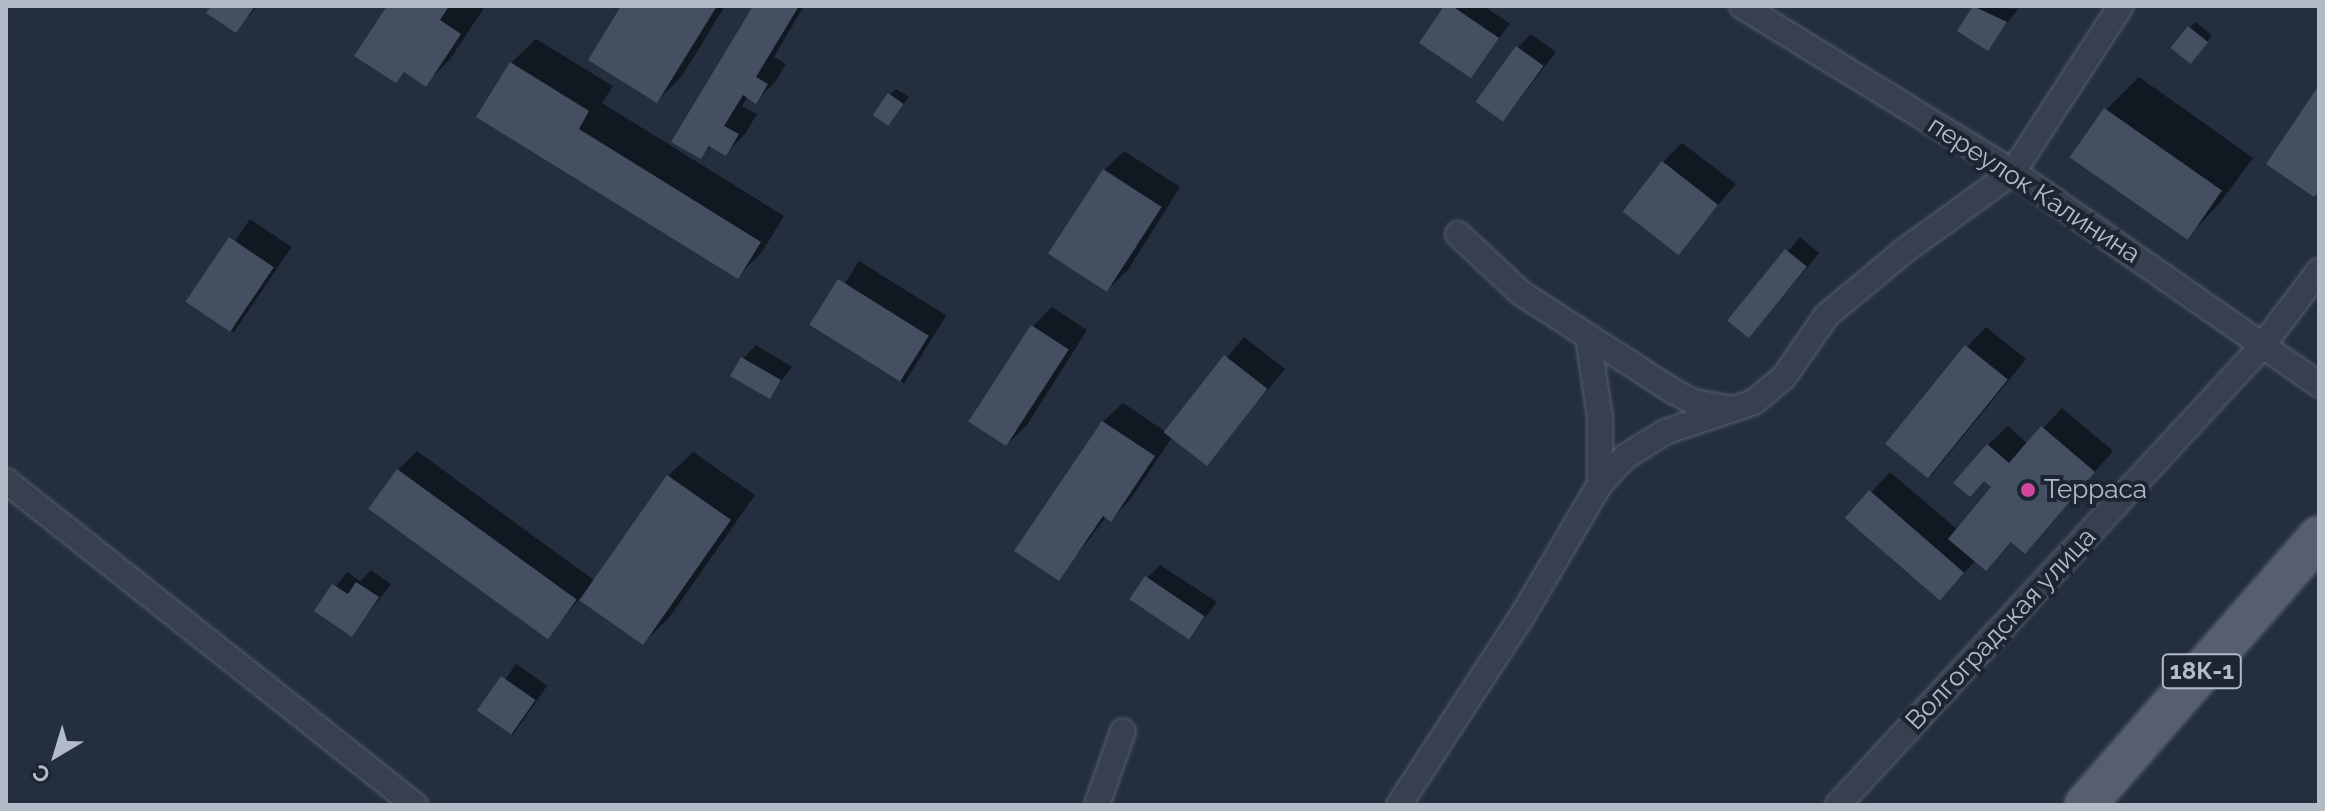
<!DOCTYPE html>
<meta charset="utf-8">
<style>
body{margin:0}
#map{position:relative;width:2325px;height:811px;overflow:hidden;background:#232e3e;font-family:Raleway,sans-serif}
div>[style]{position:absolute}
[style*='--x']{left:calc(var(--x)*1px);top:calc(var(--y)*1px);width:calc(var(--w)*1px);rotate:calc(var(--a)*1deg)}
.shadow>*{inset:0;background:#0007;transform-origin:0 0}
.building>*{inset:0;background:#445062;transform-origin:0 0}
.roads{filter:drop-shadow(0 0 2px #565e6c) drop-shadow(0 0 2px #565e6c)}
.street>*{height:24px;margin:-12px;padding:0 12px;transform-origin:12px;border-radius:12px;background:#37404e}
.primary>*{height:40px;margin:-20px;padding:0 20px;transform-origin:20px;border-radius:20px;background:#555f6e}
.dots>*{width:22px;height:22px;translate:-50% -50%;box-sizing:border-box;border:4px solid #1d2533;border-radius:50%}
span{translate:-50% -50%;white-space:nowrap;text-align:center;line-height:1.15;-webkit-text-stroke:8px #1d2533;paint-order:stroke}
.shield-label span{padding:2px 6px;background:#1d2533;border:2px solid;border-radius:6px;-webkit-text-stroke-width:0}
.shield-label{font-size:24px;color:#b3bbc9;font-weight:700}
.street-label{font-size:26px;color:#b3bbc9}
.poi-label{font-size:26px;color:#b3bbc9}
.left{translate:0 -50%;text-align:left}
.frame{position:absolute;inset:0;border:8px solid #b3bbc9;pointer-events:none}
.north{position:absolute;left:16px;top:715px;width:80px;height:80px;-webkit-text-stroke:6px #1d2533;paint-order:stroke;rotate:218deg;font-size:22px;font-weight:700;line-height:32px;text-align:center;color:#b3bbc9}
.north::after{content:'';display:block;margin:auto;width:28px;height:36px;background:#b3bbc9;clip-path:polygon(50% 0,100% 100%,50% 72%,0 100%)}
</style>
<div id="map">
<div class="shadow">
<i style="clip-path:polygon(213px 6px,257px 6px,236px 31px)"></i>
<i style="clip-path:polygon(389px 6px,481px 6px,484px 8px,450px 59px,426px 84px,406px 71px,396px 81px)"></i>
<i style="clip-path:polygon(623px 6px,725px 6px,682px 76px,657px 101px)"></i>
<i style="clip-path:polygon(755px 6px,804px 6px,774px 57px,786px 64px,775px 82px,756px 101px,748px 96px,742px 106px,757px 114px,745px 134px,726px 153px,712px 145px,701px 157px)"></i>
<i style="clip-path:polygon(1446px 6px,1484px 6px,1510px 24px,1471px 75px)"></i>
<i style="clip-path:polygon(1976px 6px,2018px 9px,1988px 48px,1960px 30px)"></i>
<i style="clip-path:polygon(2195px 22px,2212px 35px,2197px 55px,2189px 28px)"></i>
<i style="clip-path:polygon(1531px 34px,1556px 52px,1504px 120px,1518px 47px)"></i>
<i style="clip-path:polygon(536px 39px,613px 86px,602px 103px,784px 216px,762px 252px,737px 277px,478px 116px,511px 63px)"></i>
<i style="clip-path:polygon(2139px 77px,2253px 158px,2219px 204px,2187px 237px,2106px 110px)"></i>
<i style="clip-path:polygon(896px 89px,909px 97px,888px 125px,890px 95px)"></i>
<i style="clip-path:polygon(1682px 143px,1736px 184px,1678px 252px,1663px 162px)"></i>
<i style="clip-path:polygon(1124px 151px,1180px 187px,1128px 270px,1108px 289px,1104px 170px)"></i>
<i style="left:250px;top:219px;width:50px;height:103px;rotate:34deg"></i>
<i style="left:1800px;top:237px;width:25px;height:109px;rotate:40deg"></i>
<i style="left:859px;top:261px;width:103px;height:80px;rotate:32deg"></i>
<i style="clip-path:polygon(1052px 307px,1087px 330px,1027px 425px,1007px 444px,1032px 327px)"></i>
<i style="clip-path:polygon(1986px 327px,2026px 359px,1930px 477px,1967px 347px)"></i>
<i style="clip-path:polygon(1244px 337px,1285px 369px,1205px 463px,1173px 436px,1130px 500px,1111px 519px,1107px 516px,1058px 579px,1103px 422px,1123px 403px,1166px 432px)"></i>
<i style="clip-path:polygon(756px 345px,792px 367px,769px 397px,743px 359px)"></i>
<i style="clip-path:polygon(2062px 408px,2113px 451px,2025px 551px,2013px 541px,1986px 569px,1976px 560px,1942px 597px,1848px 518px,1890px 472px,1958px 530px,1994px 487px,1988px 445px,2008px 426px,2028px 444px)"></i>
<i style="clip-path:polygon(417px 451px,595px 581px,668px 476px,693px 452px,755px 495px,669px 618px,644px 642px,580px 598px,547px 637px,398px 470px)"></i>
<i style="clip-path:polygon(1160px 565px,1217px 602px,1190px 637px,1147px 578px)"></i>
<i style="clip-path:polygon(371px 570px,391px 584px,352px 634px,317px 611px,347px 572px,360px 581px)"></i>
<i style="left:516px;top:664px;width:38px;height:60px;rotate:35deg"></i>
</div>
<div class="building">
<i style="clip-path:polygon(211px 6px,255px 6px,236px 33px,206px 13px)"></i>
<i style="clip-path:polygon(387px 6px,449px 6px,440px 20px,461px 34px,426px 87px,404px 72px,396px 83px,354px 56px)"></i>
<i style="clip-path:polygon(621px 6px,717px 6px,657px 103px,588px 60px)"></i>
<i style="clip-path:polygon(753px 6px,799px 6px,756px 77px,768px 84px,756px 104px,743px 95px,724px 126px,739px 134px,726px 156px,709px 146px,701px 159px,671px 142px)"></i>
<i style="clip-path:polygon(1444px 6px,1452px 6px,1499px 38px,1471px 78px,1419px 43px)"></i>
<i style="clip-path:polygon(1973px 6px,2007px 22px,1988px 51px,1957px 31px)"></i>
<i style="left:2188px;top:26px;width:26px;height:28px;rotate:39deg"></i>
<i style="left:1516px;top:46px;width:34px;height:69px;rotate:36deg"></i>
<i style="clip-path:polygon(510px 62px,589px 111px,579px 129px,761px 242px,738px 279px,476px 117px)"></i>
<i style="clip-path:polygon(2319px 85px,2319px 190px,2314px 197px,2266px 164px)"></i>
<i style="left:888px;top:93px;width:19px;height:27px;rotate:35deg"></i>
<i style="left:2104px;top:108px;width:144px;height:60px;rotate:35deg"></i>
<i style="left:1662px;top:161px;width:71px;height:64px;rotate:38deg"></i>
<i style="left:1103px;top:169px;width:70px;height:101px;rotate:33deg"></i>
<i style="left:229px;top:237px;width:54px;height:78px;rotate:34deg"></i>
<i style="left:1785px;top:249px;width:28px;height:92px;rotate:39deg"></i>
<i style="left:838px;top:279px;width:107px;height:54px;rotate:32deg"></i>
<i style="left:1031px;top:325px;width:45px;height:115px;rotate:33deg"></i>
<i style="left:1965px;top:345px;width:55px;height:127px;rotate:39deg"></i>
<i style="left:1224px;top:355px;width:55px;height:98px;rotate:38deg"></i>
<i style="left:741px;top:357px;width:46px;height:22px;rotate:30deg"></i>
<i style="clip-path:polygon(1102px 421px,1155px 456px,1111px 522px,1103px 516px,1059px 581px,1014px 551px)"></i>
<i style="clip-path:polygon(2041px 426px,2095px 472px,2025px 554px,2011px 542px,1986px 571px,1948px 539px,1991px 487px,1984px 481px,1970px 497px,1953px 483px,1987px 444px,2009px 463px)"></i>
<i style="left:397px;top:469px;width:222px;height:49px;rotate:36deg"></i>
<i style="left:667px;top:475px;width:78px;height:153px;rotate:35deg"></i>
<i style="left:1869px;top:490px;width:126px;height:37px;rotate:41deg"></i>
<i style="left:1145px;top:576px;width:72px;height:28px;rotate:34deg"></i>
<i style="clip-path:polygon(356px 582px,379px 597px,352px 637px,314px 611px,332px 584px,348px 594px)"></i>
<i style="left:501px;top:676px;width:42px;height:42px;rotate:35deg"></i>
</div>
<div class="roads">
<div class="street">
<i style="--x:1742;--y:6;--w:318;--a:31.5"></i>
<i style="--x:2013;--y:172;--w:373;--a:34.8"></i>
<i style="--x:1458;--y:234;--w:86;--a:43.1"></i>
<i style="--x:1521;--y:293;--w:181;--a:32.8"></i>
<i style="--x:1673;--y:391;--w:24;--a:28"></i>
<i style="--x:1694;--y:402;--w:39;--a:10"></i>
<i style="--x:1588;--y:336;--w:83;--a:81.7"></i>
<i style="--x:1600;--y:418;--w:66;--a:90"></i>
<i style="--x:6;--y:481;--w:522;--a:38.39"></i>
<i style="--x:1097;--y:805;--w:78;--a:-70.6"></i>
<i style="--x:1399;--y:805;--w:223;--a:-56.9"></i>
<i style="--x:1521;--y:618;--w:156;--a:-59.5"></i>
<i style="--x:1600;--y:484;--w:37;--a:-47"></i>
<i style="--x:1625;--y:457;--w:47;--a:-32"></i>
<i style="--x:1665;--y:432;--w:94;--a:-18.6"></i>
<i style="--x:1754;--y:402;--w:39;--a:-40"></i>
<i style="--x:1784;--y:377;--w:75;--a:-55.3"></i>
<i style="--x:1827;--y:315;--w:100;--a:-39.7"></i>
<i style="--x:1904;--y:251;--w:135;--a:-35.9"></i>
<i style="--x:2013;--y:172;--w:198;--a:-57"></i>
<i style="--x:1838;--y:805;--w:626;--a:-47.26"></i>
<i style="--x:2263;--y:345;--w:93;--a:-52.9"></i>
</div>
<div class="primary">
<i style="--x:2085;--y:805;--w:356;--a:-48.9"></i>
</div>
</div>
<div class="dots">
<i style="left:2028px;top:490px;background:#d1479c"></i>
</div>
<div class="shield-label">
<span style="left:2202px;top:671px">18К-1</span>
</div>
<div class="street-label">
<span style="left:2034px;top:190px;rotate:33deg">переулок Калинина</span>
<span style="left:2001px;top:629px;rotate:-47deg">Волгоградская улица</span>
</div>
<div class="poi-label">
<span class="left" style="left:2044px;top:490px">Терраса</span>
</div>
<div class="frame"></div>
<div class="north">С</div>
</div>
